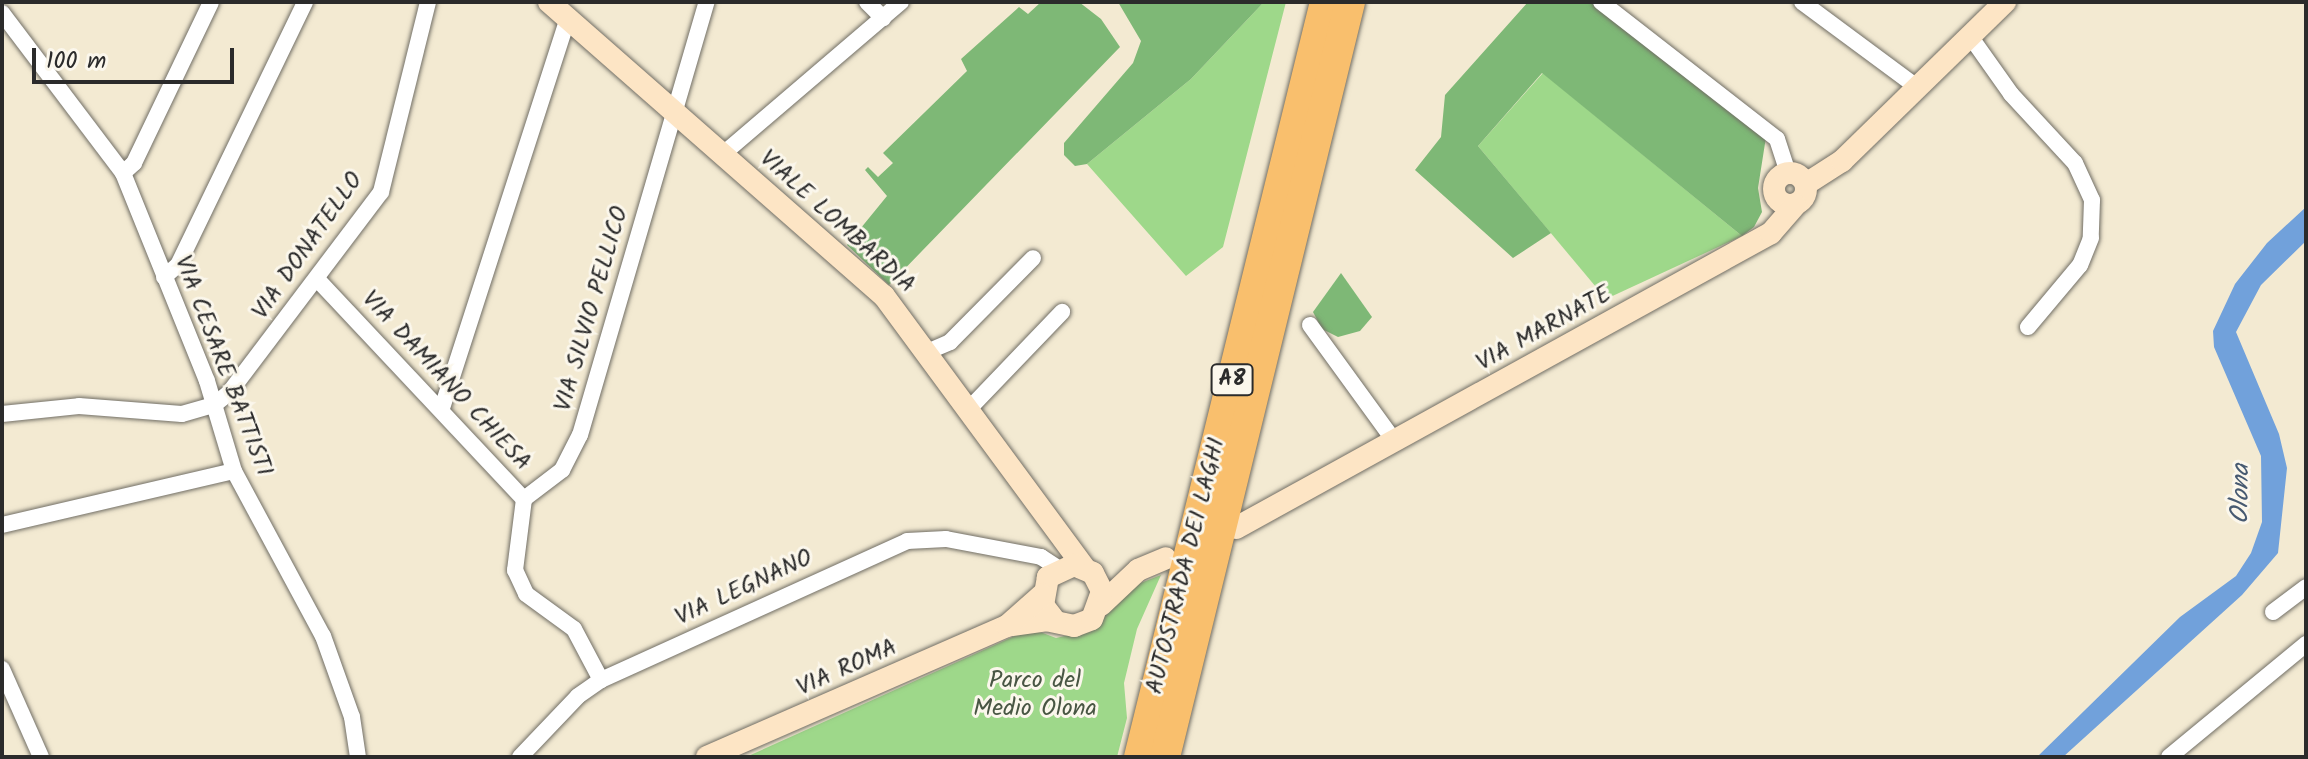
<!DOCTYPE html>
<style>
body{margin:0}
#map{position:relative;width:2308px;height:759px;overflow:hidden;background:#f3ead2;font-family:Kalam,sans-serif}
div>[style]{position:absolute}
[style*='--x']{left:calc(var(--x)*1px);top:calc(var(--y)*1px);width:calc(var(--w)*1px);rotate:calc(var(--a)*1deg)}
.green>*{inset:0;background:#9ed88a}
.forest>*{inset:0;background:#7eb876}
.water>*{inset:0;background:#71a1db}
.roads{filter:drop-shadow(0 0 2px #716e65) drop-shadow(0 0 2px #716e65)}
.street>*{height:16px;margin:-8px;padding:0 8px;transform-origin:8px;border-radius:8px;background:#fff}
.secondary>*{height:22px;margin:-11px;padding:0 11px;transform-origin:11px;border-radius:11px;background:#fde5c5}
.secondary>.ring{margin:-11px;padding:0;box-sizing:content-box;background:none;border:22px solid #fde5c5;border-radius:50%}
.highway>*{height:30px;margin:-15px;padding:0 15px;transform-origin:15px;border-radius:15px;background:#f9bf6d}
span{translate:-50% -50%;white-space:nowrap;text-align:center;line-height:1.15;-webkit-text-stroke:6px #fbf7ec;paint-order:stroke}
.shield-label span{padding:2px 6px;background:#fbf7ec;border:2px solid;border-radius:6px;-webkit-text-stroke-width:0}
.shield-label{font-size:22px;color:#2b2b2b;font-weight:700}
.street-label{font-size:24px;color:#2b2b2b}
.park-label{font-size:24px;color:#485643}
.water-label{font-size:26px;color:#475a71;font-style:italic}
.frame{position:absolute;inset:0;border:4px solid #2b2b2b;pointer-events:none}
.scale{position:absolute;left:32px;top:48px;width:202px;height:36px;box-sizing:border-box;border:4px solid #2b2b2b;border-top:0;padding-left:10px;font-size:24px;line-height:28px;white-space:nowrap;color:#2b2b2b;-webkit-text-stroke:6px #fbf7ec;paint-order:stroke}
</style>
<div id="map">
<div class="green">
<i style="clip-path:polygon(1264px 2px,1286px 2px,1223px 247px,1186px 276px,1087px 164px,1191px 79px)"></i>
<i style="clip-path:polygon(1543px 73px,1742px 236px,1606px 299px,1478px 146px)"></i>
<i style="clip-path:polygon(1161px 575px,1137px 629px,1124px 683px,1127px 718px,1117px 757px,746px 757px,1019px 634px,1035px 630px,1056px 638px,1091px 630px,1138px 584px)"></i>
</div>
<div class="forest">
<i style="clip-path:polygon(1041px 2px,1079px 2px,1101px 19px,1120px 47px,889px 285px,847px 245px,887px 196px,865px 170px,868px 167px,878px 177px,893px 163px,883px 153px,967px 71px,961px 59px,1019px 7px,1028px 14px)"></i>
<i style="clip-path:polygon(1118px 2px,1264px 2px,1191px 79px,1087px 164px,1075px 166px,1064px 155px,1064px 143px,1133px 63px,1141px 41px)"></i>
<i style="clip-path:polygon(1528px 2px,1590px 2px,1766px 137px,1758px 188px,1762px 212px,1754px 227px,1742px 236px,1542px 73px,1478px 146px,1551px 233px,1513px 258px,1415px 170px,1441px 137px,1445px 95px)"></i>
<i style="clip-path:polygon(1341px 273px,1372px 317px,1360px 331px,1338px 337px,1322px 329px,1313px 312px)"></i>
</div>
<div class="water">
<i style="clip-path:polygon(2306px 207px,2306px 241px,2261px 285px,2236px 332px,2279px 434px,2287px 468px,2278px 553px,2242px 595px,2063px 757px,2037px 757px,2180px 617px,2236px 576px,2251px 553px,2262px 522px,2261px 456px,2214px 347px,2213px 331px,2235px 284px,2267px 243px)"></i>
</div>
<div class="roads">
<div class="street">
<i style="--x:867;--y:2;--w:23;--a:45"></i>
<i style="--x:1601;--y:2;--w:223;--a:37.9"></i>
<i style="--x:1777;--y:139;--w:35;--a:72"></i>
<i style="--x:1802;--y:2;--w:143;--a:36.5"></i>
<i style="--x:2;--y:13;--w:201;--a:52.9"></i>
<i style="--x:123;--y:173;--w:224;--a:68"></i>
<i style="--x:207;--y:381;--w:94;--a:73.3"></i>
<i style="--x:234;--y:471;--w:187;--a:61.7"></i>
<i style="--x:323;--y:636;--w:86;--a:70.3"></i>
<i style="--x:352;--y:717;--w:40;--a:81.5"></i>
<i style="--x:1970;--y:36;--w:71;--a:54.7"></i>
<i style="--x:2011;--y:94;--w:94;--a:47.2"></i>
<i style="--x:2075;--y:163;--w:41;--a:65.3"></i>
<i style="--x:2092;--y:200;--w:38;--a:92"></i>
<i style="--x:2091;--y:238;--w:29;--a:112"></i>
<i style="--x:2080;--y:265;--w:81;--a:130"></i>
<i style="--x:723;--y:154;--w:234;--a:-40.5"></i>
<i style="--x:123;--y:173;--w:15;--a:-42"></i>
<i style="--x:134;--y:163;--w:178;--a:-64.4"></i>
<i style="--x:164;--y:277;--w:18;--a:-41"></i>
<i style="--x:178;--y:265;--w:292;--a:-64.2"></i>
<i style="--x:318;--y:280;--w:301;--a:46.8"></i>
<i style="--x:524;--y:499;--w:72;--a:97.2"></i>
<i style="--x:515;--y:570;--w:26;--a:65"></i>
<i style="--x:526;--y:594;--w:59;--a:36.1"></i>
<i style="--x:574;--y:629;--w:58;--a:62.1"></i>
<i style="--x:1310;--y:325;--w:145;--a:54"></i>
<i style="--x:927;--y:352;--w:25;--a:-23"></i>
<i style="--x:950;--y:342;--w:118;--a:-45.3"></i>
<i style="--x:442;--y:408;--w:409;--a:-72.1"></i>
<i style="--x:968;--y:410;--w:136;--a:-46.2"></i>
<i style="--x:2;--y:414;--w:77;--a:-5.9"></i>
<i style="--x:79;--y:406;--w:103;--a:4.4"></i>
<i style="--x:182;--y:414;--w:33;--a:-16"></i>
<i style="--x:214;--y:405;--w:19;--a:-39"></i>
<i style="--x:229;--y:393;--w:252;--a:-52.9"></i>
<i style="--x:381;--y:192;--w:196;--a:-76.1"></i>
<i style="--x:524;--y:499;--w:48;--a:-37.3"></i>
<i style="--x:562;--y:470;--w:39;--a:-63"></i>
<i style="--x:580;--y:435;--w:451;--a:-73.7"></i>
<i style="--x:2;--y:525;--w:238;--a:-13.1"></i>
<i style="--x:2273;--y:612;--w:41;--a:-37.1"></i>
<i style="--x:2;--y:669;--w:96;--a:66.1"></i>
<i style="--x:520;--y:757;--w:84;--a:-46.4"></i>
<i style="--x:578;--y:696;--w:28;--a:-35"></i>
<i style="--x:601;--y:680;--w:336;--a:-24.4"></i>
<i style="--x:907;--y:541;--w:39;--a:-3"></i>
<i style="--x:946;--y:539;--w:97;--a:10.7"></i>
<i style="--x:1041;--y:557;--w:20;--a:33"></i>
<i style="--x:2169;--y:757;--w:178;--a:-39.5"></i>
</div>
<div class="secondary">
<i style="--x:549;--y:2;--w:446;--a:41.3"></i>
<i style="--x:884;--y:296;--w:337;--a:53.6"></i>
<i class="ring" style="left:1774px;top:173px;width:10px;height:10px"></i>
<i style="--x:1806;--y:184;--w:43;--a:-32.6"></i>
<i style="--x:1842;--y:161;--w:228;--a:-44.3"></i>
<i style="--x:1236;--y:528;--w:611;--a:-28.87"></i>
<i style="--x:1771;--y:233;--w:37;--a:-49"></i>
<i style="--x:1101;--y:605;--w:51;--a:-43.4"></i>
<i style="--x:1138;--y:570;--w:30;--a:-23"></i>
<i style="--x:1012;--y:625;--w:34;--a:-8"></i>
<i style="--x:1046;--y:620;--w:29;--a:12"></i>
<i style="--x:1074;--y:626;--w:19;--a:-21"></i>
<i style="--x:1092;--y:619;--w:30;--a:-70"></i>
<i style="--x:1102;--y:591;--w:20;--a:-117"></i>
<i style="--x:1093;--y:573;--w:21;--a:-157"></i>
<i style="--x:1074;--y:565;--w:29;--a:155"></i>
<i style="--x:1048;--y:577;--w:28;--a:100"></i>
<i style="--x:1043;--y:605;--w:20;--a:53"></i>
<i style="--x:707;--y:757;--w:327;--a:-23.6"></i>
<i style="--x:1007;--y:626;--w:47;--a:-41.5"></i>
</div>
<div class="highway">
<i style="--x:1139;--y:757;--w:778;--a:-76.16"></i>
<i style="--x:1165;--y:757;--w:777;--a:-76.23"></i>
</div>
</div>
<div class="shield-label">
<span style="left:1232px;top:380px">A8</span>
</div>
<div class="street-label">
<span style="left:837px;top:222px;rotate:42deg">VIALE LOMBARDIA</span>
<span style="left:308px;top:246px;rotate:-55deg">VIA DONATELLO</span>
<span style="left:592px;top:309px;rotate:-74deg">VIA SILVIO PELLICO</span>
<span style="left:1544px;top:329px;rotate:-29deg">VIA MARNATE</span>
<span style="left:223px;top:366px;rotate:69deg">VIA CESARE BATTISTI</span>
<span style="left:446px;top:381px;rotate:47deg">VIA DAMIANO CHIESA</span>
<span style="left:1186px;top:566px;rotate:-76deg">AUTOSTRADA DEI LAGHI</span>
<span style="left:744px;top:588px;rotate:-25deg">VIA LEGNANO</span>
<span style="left:847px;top:668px;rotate:-24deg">VIA ROMA</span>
</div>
<div class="park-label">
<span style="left:1035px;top:695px">Parco del<br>Medio Olona</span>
</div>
<div class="water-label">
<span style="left:2242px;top:494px;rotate:-89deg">Olona</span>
</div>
<div class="frame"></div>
<div class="scale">100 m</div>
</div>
